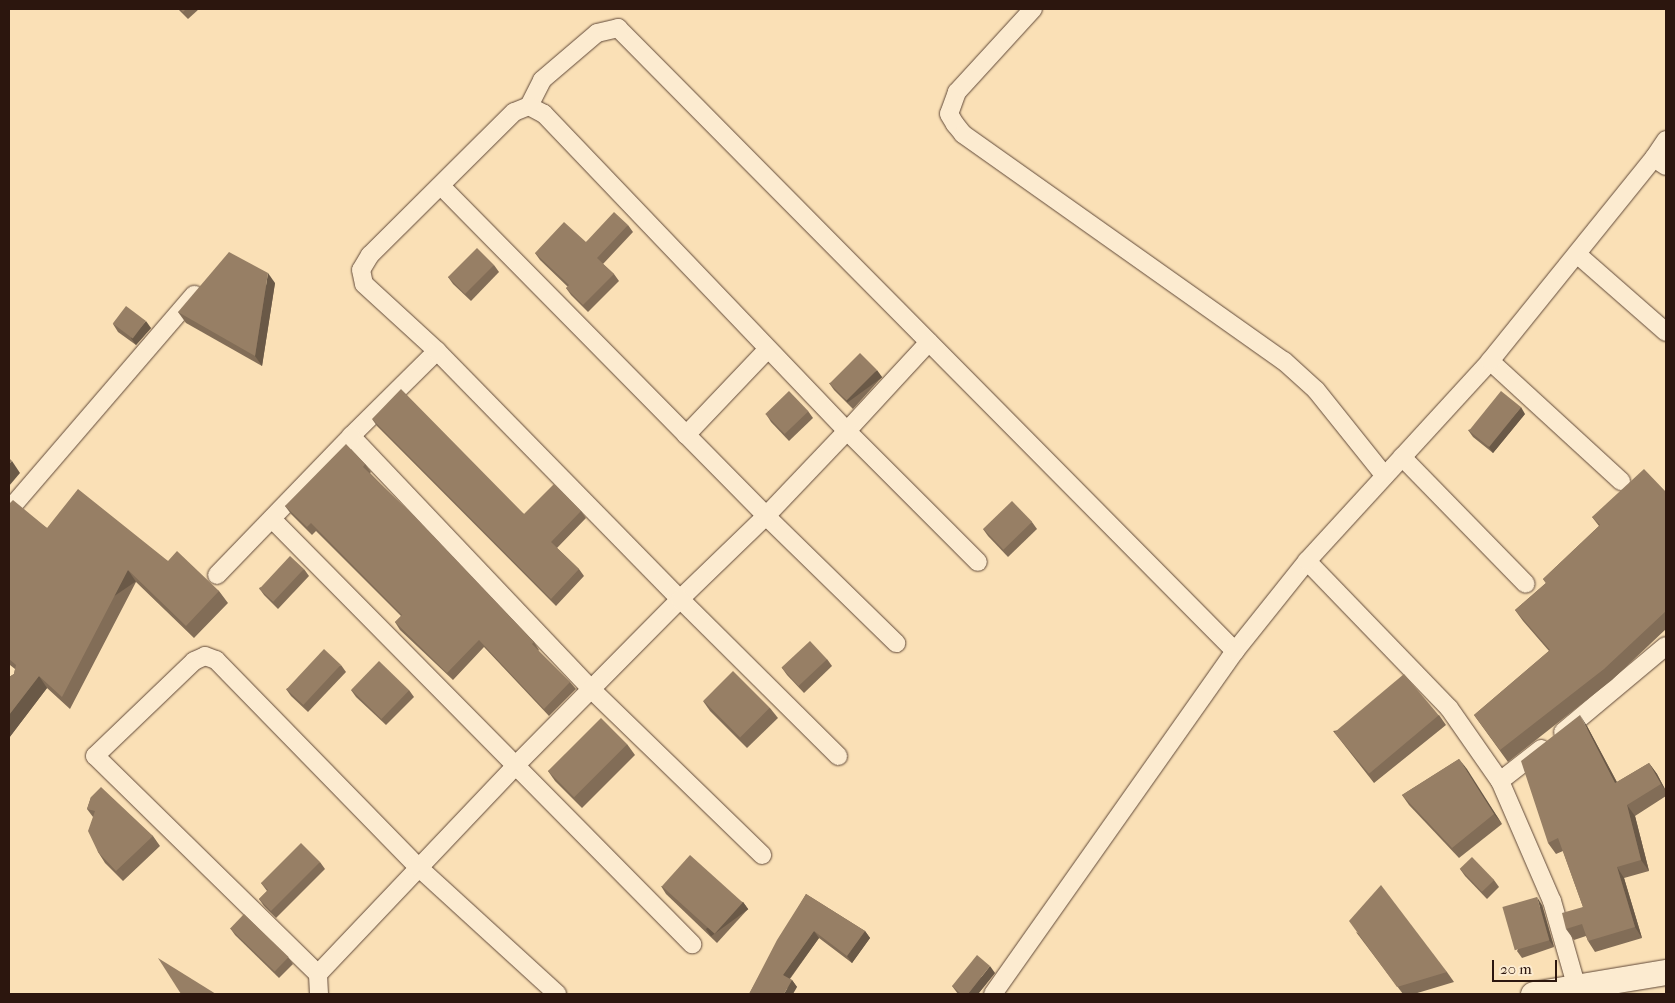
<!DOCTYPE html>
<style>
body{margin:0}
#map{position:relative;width:1675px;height:1003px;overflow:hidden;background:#fae0b6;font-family:"IM FELL French Canon",serif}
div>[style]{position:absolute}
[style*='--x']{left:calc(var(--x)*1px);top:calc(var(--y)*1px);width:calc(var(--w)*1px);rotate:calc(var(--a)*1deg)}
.roads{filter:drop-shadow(0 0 1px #604838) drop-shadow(0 0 1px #604838)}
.street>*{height:18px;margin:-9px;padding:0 9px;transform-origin:9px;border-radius:9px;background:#fcebd0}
.secondary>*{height:25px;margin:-12.5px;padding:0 12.5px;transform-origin:12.5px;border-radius:12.5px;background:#fcebd0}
.wall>*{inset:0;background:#826d57}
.shaded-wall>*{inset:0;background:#6a5947;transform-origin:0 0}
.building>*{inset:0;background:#977f65;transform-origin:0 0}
span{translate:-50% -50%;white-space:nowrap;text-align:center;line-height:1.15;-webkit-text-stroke:4.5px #fcebd0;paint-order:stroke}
.frame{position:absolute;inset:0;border:10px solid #2c160e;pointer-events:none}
.scale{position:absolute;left:1492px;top:960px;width:65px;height:22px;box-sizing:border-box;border:2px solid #2c160e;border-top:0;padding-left:6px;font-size:15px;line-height:18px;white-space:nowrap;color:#2c160e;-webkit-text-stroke:4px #fcebd0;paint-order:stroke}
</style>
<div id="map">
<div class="roads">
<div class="street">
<i style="--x:1033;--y:9;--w:113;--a:132.5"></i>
<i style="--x:957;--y:92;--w:23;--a:110"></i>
<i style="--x:949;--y:114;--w:12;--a:59"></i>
<i style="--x:955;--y:124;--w:13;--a:51"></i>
<i style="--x:963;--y:134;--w:393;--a:35.3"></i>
<i style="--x:1284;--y:361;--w:43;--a:42.2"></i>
<i style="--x:1316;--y:390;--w:110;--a:51.3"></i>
<i style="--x:529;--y:106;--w:29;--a:-63"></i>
<i style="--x:542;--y:80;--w:72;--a:-40.5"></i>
<i style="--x:597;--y:33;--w:22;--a:-13"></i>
<i style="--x:618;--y:28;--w:877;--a:45.28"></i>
<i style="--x:1666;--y:140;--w:22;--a:124"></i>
<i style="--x:1654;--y:158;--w:14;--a:34"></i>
<i style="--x:441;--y:186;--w:463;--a:45.4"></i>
<i style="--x:766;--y:516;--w:182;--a:44.3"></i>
<i style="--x:1578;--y:255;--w:117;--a:41.2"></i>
<i style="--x:929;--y:342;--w:121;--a:132.7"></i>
<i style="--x:847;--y:431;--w:185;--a:45"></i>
<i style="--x:437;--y:351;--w:121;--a:135.3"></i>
<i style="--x:351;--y:436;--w:350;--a:46.5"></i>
<i style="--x:592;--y:690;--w:237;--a:44.1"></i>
<i style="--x:1490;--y:361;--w:178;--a:42.5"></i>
<i style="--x:686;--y:435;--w:117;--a:-46.4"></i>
<i style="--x:1402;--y:457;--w:177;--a:45.7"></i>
<i style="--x:9;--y:510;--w:284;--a:-49.3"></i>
<i style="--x:272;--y:519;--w:598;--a:45.34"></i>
<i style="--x:1307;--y:561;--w:204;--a:46"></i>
<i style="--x:1449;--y:708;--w:89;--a:55.1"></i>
<i style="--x:1500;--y:781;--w:52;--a:-38"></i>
<i style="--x:217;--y:575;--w:193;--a:-46"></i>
<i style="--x:1563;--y:732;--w:134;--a:-39.9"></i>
<i style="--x:1500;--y:781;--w:131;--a:66.6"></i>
<i style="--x:1552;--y:901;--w:91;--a:74"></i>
<i style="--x:318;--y:974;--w:288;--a:-46.5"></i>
<i style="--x:516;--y:765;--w:233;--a:-45.3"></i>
<i style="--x:680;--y:599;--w:120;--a:-44"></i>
<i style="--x:766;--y:516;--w:117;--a:-46.4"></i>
<i style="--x:847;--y:431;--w:439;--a:-133.7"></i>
<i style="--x:544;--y:114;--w:17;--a:-152"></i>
<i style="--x:529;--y:106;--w:16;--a:158"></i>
<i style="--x:514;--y:112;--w:203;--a:135.2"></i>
<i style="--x:370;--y:255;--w:17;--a:121"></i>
<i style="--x:361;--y:270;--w:14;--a:78"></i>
<i style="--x:364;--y:284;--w:99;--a:42.5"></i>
<i style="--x:437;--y:351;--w:347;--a:45.6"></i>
<i style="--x:680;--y:599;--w:223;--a:44.8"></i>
<i style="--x:319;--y:994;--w:20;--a:-93"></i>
<i style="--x:318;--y:974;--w:312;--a:-135.6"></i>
<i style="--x:95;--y:756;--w:137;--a:-43.8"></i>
<i style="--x:194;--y:661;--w:12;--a:-24"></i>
<i style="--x:205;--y:656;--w:12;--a:20"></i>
<i style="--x:216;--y:660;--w:288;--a:45.7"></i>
<i style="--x:417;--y:866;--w:190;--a:42.4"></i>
<i style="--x:993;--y:994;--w:420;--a:-54.8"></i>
<i style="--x:1235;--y:651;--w:115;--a:-51.3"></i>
<i style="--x:1307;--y:561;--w:271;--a:-47.5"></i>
<i style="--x:1490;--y:361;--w:261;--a:-51.1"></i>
</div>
<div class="secondary">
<i style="--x:1533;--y:994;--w:135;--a:-9.4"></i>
</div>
</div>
<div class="wall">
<i style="clip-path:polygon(178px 9px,199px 9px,188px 19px)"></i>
<i style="clip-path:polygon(628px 225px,633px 232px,603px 264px,614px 274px,619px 281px,588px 312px,571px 295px,566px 288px,568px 287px,540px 260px,535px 253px,586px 242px)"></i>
<i style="clip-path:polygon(494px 265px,499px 272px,471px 301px,453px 284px,448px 277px)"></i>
<i style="clip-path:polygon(275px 283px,262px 366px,186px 323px,178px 312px)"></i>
<i style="clip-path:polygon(113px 324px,151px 328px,136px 345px,118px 332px)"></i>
<i style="clip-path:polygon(882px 377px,853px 409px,834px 390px,829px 383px)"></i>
<i style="clip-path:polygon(808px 411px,813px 418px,789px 441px,771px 422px,766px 414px)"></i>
<i style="clip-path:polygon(1525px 414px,1493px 453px,1473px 437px,1468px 430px)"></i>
<i style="clip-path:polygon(372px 419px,524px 514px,581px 511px,586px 518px,557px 548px,579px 569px,584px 576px,556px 606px,377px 426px)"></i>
<i style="clip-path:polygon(365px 464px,371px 472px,370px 473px,534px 642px,539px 650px,538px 651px,570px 682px,576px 689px,549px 716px,484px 647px,453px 680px,400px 630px,395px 622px,401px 616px,316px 531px,312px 535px,291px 514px,285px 506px)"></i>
<i style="clip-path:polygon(1666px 492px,1666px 629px,1612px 680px,1508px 762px,1474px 715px,1549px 651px,1523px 621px,1515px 610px,1546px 583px,1543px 579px,1599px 526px,1592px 517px)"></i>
<i style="clip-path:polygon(9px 504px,47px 528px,168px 561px,219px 591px,228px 603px,194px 638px,136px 582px,70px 709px,47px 688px,9px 738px,9px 677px,14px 674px,15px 669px,10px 665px,9px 666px)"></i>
<i style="clip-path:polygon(1032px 522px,1037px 529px,1008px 557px,988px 536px,983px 529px)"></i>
<i style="clip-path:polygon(304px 569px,309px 576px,278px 609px,264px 595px,259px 588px)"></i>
<i style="clip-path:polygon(827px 659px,832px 666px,804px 693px,787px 675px,782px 668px)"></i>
<i style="clip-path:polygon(341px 665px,346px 672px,308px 712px,291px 696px,286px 689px)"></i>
<i style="clip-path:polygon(351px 690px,409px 690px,414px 697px,386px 725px,356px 697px)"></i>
<i style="clip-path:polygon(703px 701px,770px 708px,778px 718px,747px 748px,710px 711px)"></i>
<i style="clip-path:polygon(1439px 715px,1446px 725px,1374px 783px,1341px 741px,1333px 731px)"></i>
<i style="clip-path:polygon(1587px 726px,1617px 782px,1649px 763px,1657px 774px,1666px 791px,1666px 796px,1635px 816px,1649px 871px,1624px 878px,1642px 938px,1595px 952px,1588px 941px,1586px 936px,1574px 940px,1566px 929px,1583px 907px,1563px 851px,1556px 854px,1548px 843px)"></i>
<i style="clip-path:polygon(627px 744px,635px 755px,582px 808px,555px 781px,548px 771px)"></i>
<i style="clip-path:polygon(1459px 759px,1502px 824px,1459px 858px,1409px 805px,1402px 795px)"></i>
<i style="clip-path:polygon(91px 797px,153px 836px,160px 846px,123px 881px,105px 863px,98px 852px,93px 817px,87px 809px)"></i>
<i style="clip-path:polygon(320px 862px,325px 869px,276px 918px,264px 906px,259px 899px,267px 891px,261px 883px)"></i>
<i style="clip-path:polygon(1460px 869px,1494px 880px,1499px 887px,1487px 899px,1465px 876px)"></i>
<i style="clip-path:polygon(661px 886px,743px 902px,748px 909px,717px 943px,666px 894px)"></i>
<i style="clip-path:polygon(806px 894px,865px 931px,870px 938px,852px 963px,819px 938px,790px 979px,792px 980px,797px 987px,749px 994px)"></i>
<i style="clip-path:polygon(1542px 905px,1554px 947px,1522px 958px,1517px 951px)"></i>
<i style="clip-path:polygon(230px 928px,288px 957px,293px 964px,279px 978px,235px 935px)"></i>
<i style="clip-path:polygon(1356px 932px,1447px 972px,1454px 982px,1414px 994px,1403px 994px)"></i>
<i style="clip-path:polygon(995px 973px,978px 994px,958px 994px,952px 986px)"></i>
</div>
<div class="shaded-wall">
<i style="clip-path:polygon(268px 273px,275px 283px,262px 366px,255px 356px)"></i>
<i style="clip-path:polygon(146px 321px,151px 328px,136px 345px,131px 338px)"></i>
<i style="left:877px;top:370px;width:9px;height:43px;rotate:54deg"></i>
<i style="clip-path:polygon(1521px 407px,1525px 414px,1493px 453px,1488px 446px)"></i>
<i style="clip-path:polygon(12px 461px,20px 473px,9px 486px,9px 464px)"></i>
<i style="left:128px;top:570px;width:14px;height:143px;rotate:56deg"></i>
<i style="clip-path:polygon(39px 676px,47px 688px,9px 738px,9px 715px)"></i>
<i style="clip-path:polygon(1580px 715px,1587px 726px,1623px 794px,1615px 783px)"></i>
<i style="clip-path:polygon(1459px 759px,1467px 769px,1502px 824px,1494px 814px)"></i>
<i style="clip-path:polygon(1649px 763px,1657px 774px,1666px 791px,1661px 784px)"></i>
<i style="clip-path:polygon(1627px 805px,1635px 816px,1649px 871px,1641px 860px)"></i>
<i style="clip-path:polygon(1617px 867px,1624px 878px,1642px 938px,1635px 927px)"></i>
<i style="clip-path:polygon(1537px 897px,1542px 905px,1554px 947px,1549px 940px)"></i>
<i style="left:743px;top:902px;width:9px;height:46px;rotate:54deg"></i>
<i style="clip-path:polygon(814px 931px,819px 938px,787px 982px,783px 975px)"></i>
<i style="clip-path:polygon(865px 931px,870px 938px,852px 963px,847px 956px)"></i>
<i style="clip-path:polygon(990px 966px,995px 973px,978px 994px,968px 994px)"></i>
<i style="clip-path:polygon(792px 980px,797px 987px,793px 994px,784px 994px)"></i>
</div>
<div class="building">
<i style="clip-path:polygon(180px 9px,186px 9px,183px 12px)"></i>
<i style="clip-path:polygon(614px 212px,628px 225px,597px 258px,614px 274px,583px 305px,566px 288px,569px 285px,535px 253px,564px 222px,586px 242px)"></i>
<i style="left:477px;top:248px;width:24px;height:41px;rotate:45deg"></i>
<i style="clip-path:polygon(229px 252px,268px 273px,255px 356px,178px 312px)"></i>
<i style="left:126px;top:306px;width:25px;height:22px;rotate:37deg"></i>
<i style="left:860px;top:353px;width:24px;height:43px;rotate:45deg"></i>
<i style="clip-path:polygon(401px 389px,524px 514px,554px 484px,581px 511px,551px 542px,579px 569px,551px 599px,372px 419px)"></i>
<i style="left:789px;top:391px;width:28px;height:33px;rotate:46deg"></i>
<i style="left:1501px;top:391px;width:26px;height:51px;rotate:39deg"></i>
<i style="clip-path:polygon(346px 444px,365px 464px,363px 467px,410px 512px,534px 642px,532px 644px,570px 682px,544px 709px,479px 640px,447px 673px,395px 622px,402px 615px,311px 523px,307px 527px,285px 506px)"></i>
<i style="clip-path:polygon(9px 458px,12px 461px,9px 464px)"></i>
<i style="clip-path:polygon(1644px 469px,1666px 492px,1666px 611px,1604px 669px,1500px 750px,1474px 715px,1550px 650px,1515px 610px,1546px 583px,1543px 579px,1600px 525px,1592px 517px)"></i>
<i style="clip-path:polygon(78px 489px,168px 561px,177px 551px,219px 591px,186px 626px,128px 570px,62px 697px,39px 676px,9px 715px,9px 677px,14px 674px,16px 665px,9px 659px,9px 504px,13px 500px,47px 528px)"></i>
<i style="left:1012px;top:501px;width:29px;height:40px;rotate:46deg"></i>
<i style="left:290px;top:556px;width:19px;height:45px;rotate:43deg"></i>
<i style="left:810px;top:641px;width:25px;height:39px;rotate:47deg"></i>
<i style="left:324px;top:649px;width:23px;height:55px;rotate:43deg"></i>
<i style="left:379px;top:661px;width:42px;height:40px;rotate:44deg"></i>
<i style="left:733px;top:671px;width:52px;height:42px;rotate:45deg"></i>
<i style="left:1404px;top:674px;width:54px;height:91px;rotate:50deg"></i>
<i style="clip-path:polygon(1580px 715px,1615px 783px,1649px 763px,1661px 784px,1627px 805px,1641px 860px,1617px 867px,1635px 927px,1588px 941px,1582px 924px,1566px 929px,1562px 913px,1583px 907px,1558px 838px,1548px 843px,1521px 761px)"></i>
<i style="left:601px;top:718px;width:37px;height:75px;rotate:45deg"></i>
<i style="clip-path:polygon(1459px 759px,1494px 814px,1452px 848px,1402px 795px)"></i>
<i style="clip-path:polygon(101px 787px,153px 836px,116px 871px,98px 852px,88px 831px,95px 811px,87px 809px,91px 797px)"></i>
<i style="clip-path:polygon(301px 843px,320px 862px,271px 911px,259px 899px,268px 890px,261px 883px)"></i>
<i style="left:690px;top:855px;width:71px;height:42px;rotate:42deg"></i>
<i style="left:1472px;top:857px;width:32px;height:17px;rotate:46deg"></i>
<i style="clip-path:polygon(1381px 885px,1447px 972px,1397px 987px,1349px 921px)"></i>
<i style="clip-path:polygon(806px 894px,865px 931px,847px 956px,814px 931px,783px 975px,792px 980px,784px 994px,749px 994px,777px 940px)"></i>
<i style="left:1537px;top:897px;width:45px;height:36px;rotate:74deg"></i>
<i style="left:244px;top:914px;width:62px;height:20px;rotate:44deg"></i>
<i style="clip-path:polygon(977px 955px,990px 966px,968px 994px,961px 994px,952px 986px)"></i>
<i style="clip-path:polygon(158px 958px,216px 994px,181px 994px)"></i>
</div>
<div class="frame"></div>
<div class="scale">20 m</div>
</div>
